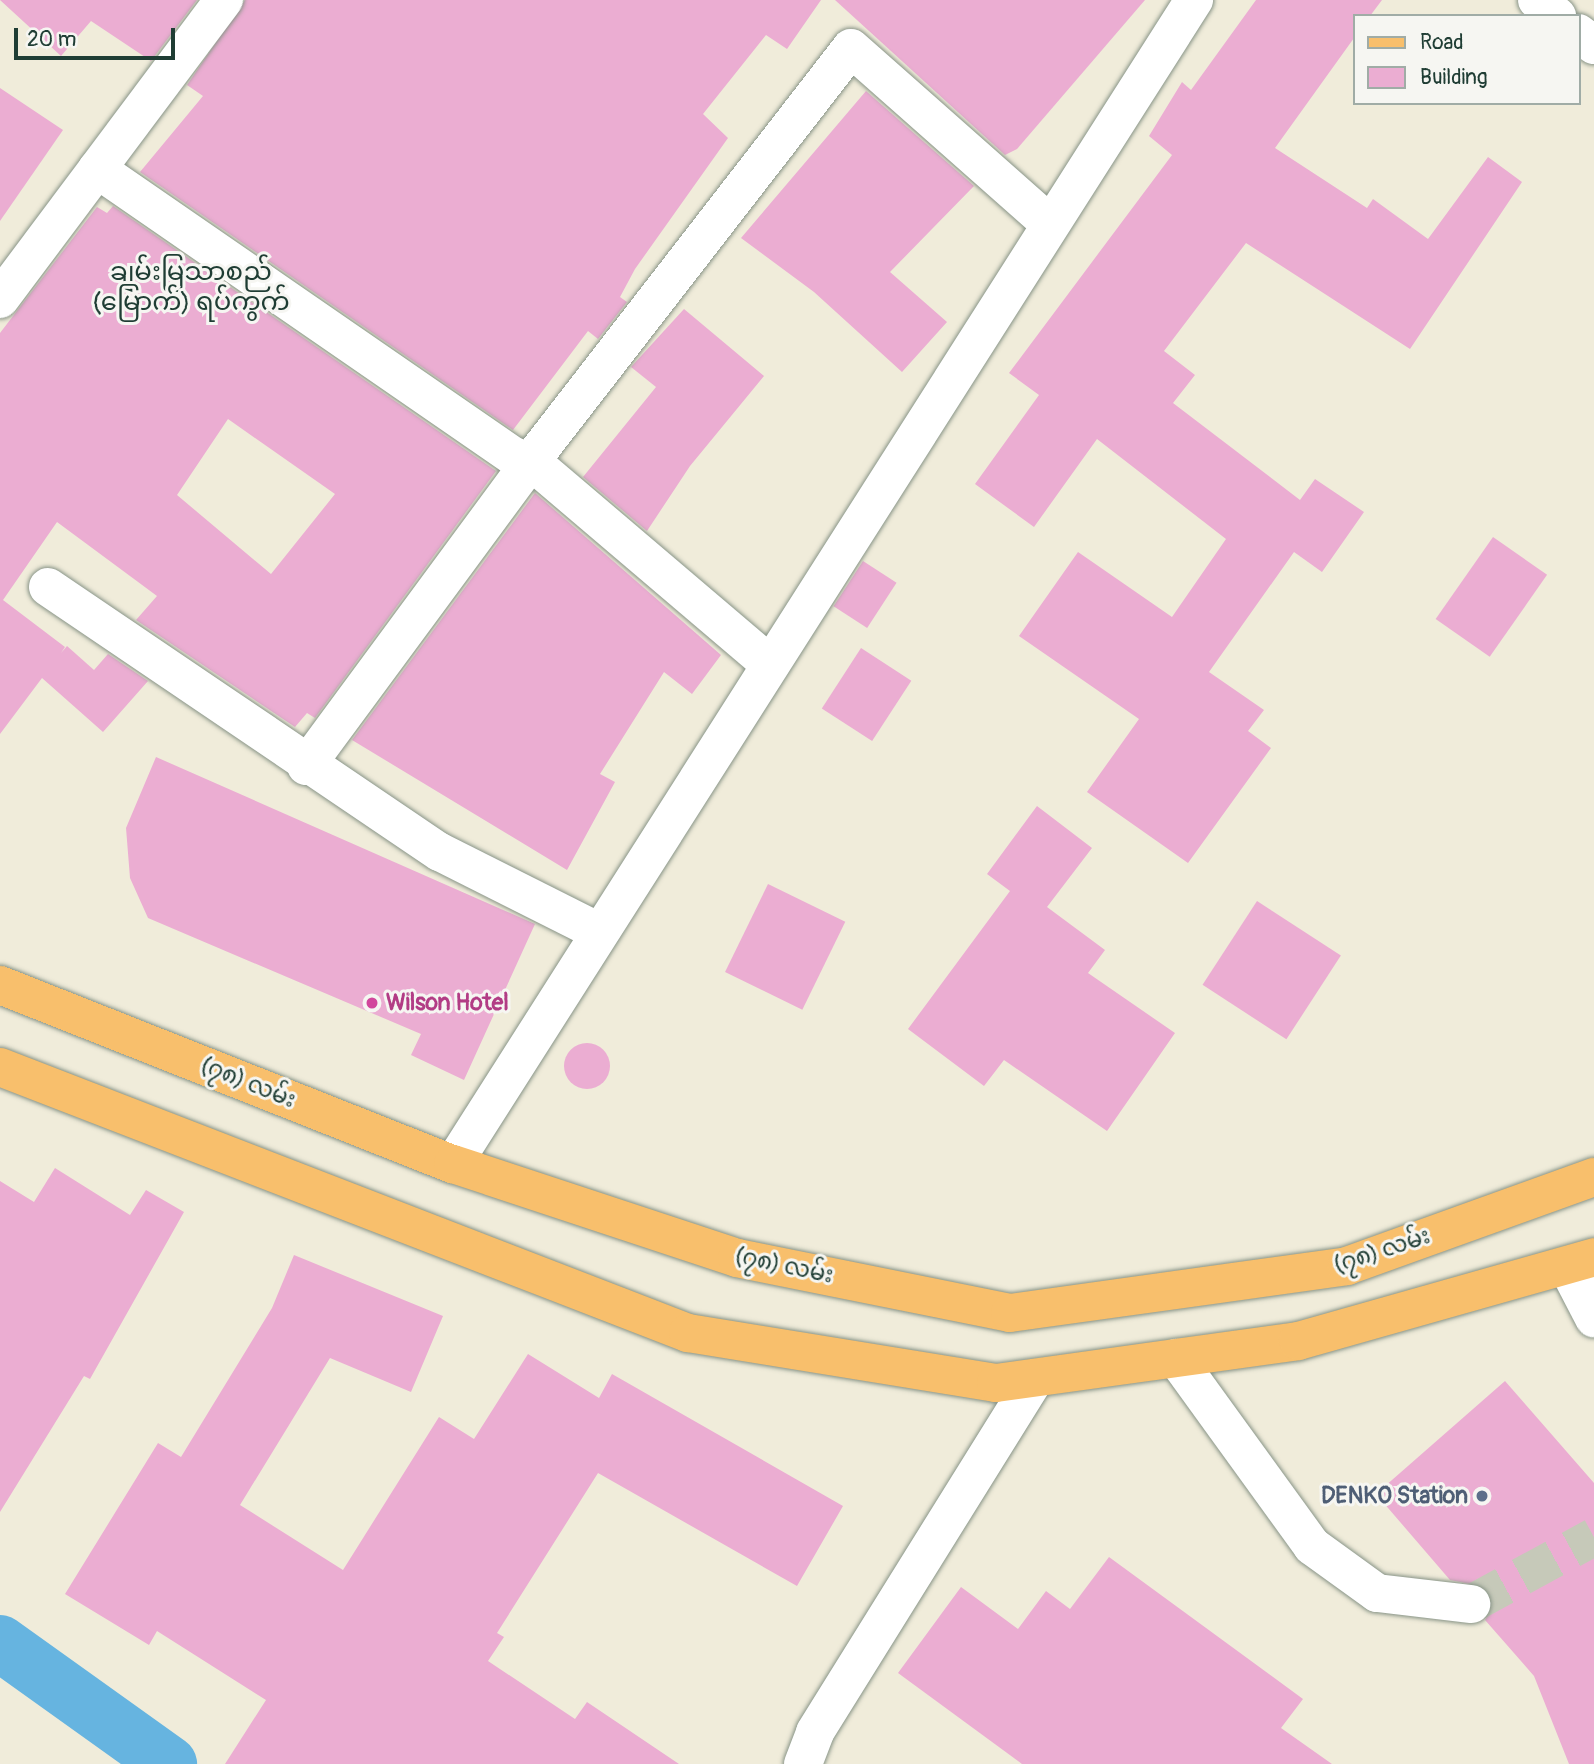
<!DOCTYPE html>
<meta charset="utf-8">
<style>
body{margin:0}
#map{position:relative;width:1594px;height:1764px;overflow:hidden;background:#f0ecda;font-family:Pangolin,"Noto Sans Myanmar",sans-serif}
div>[style]{position:absolute}
[style*='--x']{left:calc(var(--x)*1px);top:calc(var(--y)*1px);width:calc(var(--w)*1px);rotate:calc(var(--a)*1deg)}
.canal>*{height:56px;margin:-28px;padding:0 28px;transform-origin:28px;border-radius:28px;background:#66b4e0}
.building>*{inset:0;background:#ebadd2;transform-origin:0 0}
.round{border-radius:50%}
.minor-tunnel>*{height:38px;margin-top:-19px;transform-origin:0;background:repeating-linear-gradient(90deg,#c6c9b9 0 38px,transparent 0 57px)}
.roads{filter:drop-shadow(0 0 2px #889487) drop-shadow(0 0 2px #889487)}
.minor>*{height:38px;margin:-19px;padding:0 19px;transform-origin:19px;border-radius:19px;background:#fff}
.major>*{height:38px;margin:-19px;padding:0 19px;transform-origin:19px;border-radius:19px;background:#f8bf6c}
.dots>*{width:19px;height:19px;translate:-50% -50%;box-sizing:border-box;border:4px solid #f6f6f2;border-radius:50%}
span{translate:-50% -50%;white-space:nowrap;text-align:center;line-height:1.15;-webkit-text-stroke:6px #f6f6f2;paint-order:stroke}
.hotel-label{font-size:23px;color:#b23c85;font-weight:700}
.left{translate:0 -50%;text-align:left}
.street-label{font-size:23px;color:#1f3d34}
.service-label{font-size:23px;color:#4e5e75;font-weight:700}
.right{translate:-100% -50%;text-align:right}
.quarter-label{font-size:26px;color:#1f3d34}
.legend{position:absolute;left:1353px;top:14px;width:228px;height:91px;box-sizing:border-box;background:#f6f6f2;border:2px solid #a0aca6;margin:0;padding:9px 12px;list-style:none;font-size:21px;color:#1f3d34}
.legend li{display:flex;align-items:center;gap:14px;height:35px}
.legend b{width:35px;border:2px solid #a0aca6}
.scale{position:absolute;left:14px;top:28px;width:161px;height:32px;box-sizing:border-box;border:4px solid #1f3d34;border-top:0;padding-left:9px;font-size:21px;line-height:24px;white-space:nowrap;color:#1f3d34;-webkit-text-stroke:5px #f6f6f2;paint-order:stroke}
</style>
<div id="map">
<div class="canal">
<i style="--x:0;--y:1643;--w:208;--a:35.6"></i>
</div>
<div class="building">
<i style="clip-path:polygon(0 0,197px 0,151px 61px,91px 21px,61px 56px)"></i>
<i style="clip-path:polygon(245px 0,821px 0,787px 49px,766px 35px,703px 114px,728px 138px,635px 269px,620px 297px,627px 302px,598px 339px,588px 331px,513px 430px,140px 172px,203px 96px,187px 85px)"></i>
<i style="clip-path:polygon(835px 0,1145px 0,1017px 149px,1005px 155px)"></i>
<i style="clip-path:polygon(1256px 0,1382px 0,1370px 16px,1354px 16px,1354px 38px,1275px 148px,1367px 208px,1373px 199px,1428px 239px,1488px 157px,1522px 182px,1410px 349px,1246px 243px,1164px 351px,1195px 375px,1173px 403px,1300px 500px,1315px 479px,1364px 512px,1322px 572px,1294px 552px,1209px 672px,1264px 710px,1248px 731px,1271px 748px,1188px 863px,1087px 792px,1139px 719px,1019px 636px,1078px 552px,1172px 617px,1226px 539px,1097px 439px,1034px 527px,975px 484px,1039px 395px,1009px 373px,1172px 155px,1149px 136px,1182px 82px,1191px 90px)"></i>
<i style="clip-path:polygon(0 88px,63px 130px,0 221px)"></i>
<i style="clip-path:polygon(866px 91px,974px 186px,890px 272px,947px 322px,902px 372px,814px 292px,741px 238px)"></i>
<i style="clip-path:polygon(evenodd,113px 206px,496px 471px,315px 718px,307px 713px,295px 727px,136px 620px,157px 596px,57px 522px,3px 600px,65px 647px,61px 653px,67px 646px,94px 670px,108px 654px,148px 681px,103px 732px,42px 678px,0 734px,0 333px,97px 207px,107px 213px,113px 206px,228px 419px,335px 494px,271px 574px,177px 495px,228px 419px)"></i>
<i style="clip-path:polygon(684px 309px,764px 376px,690px 466px,647px 531px,583px 477px,656px 387px,631px 367px)"></i>
<i style="clip-path:polygon(535px 493px,721px 655px,692px 694px,664px 672px,600px 774px,615px 782px,567px 870px,352px 740px)"></i>
<i style="left:1493px;top:537px;width:66px;height:100px;rotate:35deg"></i>
<i style="left:863px;top:561px;width:40px;height:54px;rotate:33deg"></i>
<i style="left:861px;top:648px;width:60px;height:72px;rotate:33deg"></i>
<i style="clip-path:polygon(156px 757px,535px 924px,464px 1080px,411px 1055px,421px 1034px,148px 918px,130px 878px,126px 828px)"></i>
<i style="clip-path:polygon(1037px 806px,1092px 848px,1047px 907px,1105px 950px,1088px 973px,1175px 1033px,1107px 1131px,1004px 1060px,984px 1086px,908px 1029px,1010px 891px,987px 874px)"></i>
<i style="left:768px;top:884px;width:86px;height:98px;rotate:26deg"></i>
<i style="left:1257px;top:901px;width:100px;height:100px;rotate:33deg"></i>
<i class="round" style="left:564px;top:1043px;width:46px;height:46px"></i>
<i style="clip-path:polygon(55px 1168px,130px 1215px,146px 1190px,184px 1212px,90px 1379px,84px 1376px,0 1512px,0 1181px,34px 1202px)"></i>
<i style="clip-path:polygon(294px 1255px,443px 1316px,411px 1392px,330px 1358px,240px 1505px,343px 1570px,439px 1417px,474px 1439px,528px 1354px,599px 1398px,612px 1374px,843px 1506px,797px 1586px,598px 1473px,497px 1633px,504px 1637px,488px 1661px,575px 1719px,587px 1702px,679px 1764px,225px 1764px,266px 1700px,157px 1631px,149px 1645px,65px 1594px,158px 1443px,181px 1457px,272px 1308px)"></i>
<i style="clip-path:polygon(1505px 1381px,1594px 1483px,1594px 1764px,1569px 1764px,1534px 1676px,1485px 1620px,1493px 1606px,1485px 1587px,1450px 1580px,1376px 1494px)"></i>
<i style="clip-path:polygon(1109px 1557px,1303px 1699px,1281px 1728px,1332px 1764px,1022px 1764px,898px 1673px,961px 1587px,1018px 1629px,1046px 1591px,1070px 1609px)"></i>
</div>
<div class="minor-tunnel">
<i style="--x:1471;--y:1604;--w:140;--a:-28.6"></i>
</div>
<div class="roads">
<div class="minor">
<i style="--x:1537;--y:0;--w:26;--a:39"></i>
<i style="--x:1578;--y:33;--w:20;--a:37"></i>
<i style="--x:97;--y:169;--w:505;--a:34.6"></i>
<i style="--x:513;--y:456;--w:19;--a:16"></i>
<i style="--x:531;--y:461;--w:310;--a:40.4"></i>
<i style="--x:0;--y:299;--w:374;--a:-53.2"></i>
<i style="--x:48;--y:587;--w:473;--a:34.1"></i>
<i style="--x:440;--y:852;--w:178;--a:26.7"></i>
<i style="--x:306;--y:766;--w:379;--a:-53.6"></i>
<i style="--x:531;--y:461;--w:522;--a:-52.23"></i>
<i style="--x:851;--y:48;--w:266;--a:41.5"></i>
<i style="--x:453;--y:1164;--w:1380;--a:-57.52"></i>
<i style="--x:1567;--y:1266;--w:59;--a:62.6"></i>
<i style="--x:1176;--y:1358;--w:232;--a:54.1"></i>
<i style="--x:1312;--y:1546;--w:80;--a:35.9"></i>
<i style="--x:1377;--y:1593;--w:95;--a:6.7"></i>
<i style="--x:803;--y:1764;--w:34;--a:-69"></i>
<i style="--x:815;--y:1732;--w:417;--a:-58.1"></i>
</div>
<div class="major">
<i style="--x:0;--y:985;--w:487;--a:21.6"></i>
<i style="--x:453;--y:1164;--w:299;--a:18.3"></i>
<i style="--x:737;--y:1258;--w:278;--a:11.4"></i>
<i style="--x:1010;--y:1313;--w:340;--a:-7.9"></i>
<i style="--x:1347;--y:1266;--w:263;--a:-19.8"></i>
<i style="--x:0;--y:1067;--w:738;--a:21.14"></i>
<i style="--x:688;--y:1333;--w:312;--a:9.2"></i>
<i style="--x:996;--y:1383;--w:305;--a:-7.9"></i>
<i style="--x:1298;--y:1341;--w:308;--a:-15.8"></i>
</div>
</div>
<div class="dots">
<i style="left:372px;top:1003px;background:#d1479c"></i>
<i style="left:1482px;top:1496px;background:#5c6f8a"></i>
</div>
<div class="hotel-label">
<span class="left" style="left:386px;top:1003px">Wilson Hotel</span>
</div>
<div class="street-label">
<span style="left:248px;top:1083px;rotate:22deg">(၇၈) လမ်း</span>
<span style="left:1382px;top:1251px;rotate:-18deg">(၇၈) လမ်း</span>
<span style="left:784px;top:1266px;rotate:12deg">(၇၈) လမ်း</span>
</div>
<div class="service-label">
<span class="right" style="left:1468px;top:1496px">DENKO Station</span>
</div>
<div class="quarter-label">
<span style="left:191px;top:288px">ချမ်းမြသာစည်<br>(မြောက်) ရပ်ကွက်</span>
</div>
<ul class="legend">
<li><b style="height:9px;background:#f8bf6c"></b>Road</li>
<li><b style="height:19px;background:#ebadd2"></b>Building</li>
</ul>
<div class="scale">20 m</div>
</div>
